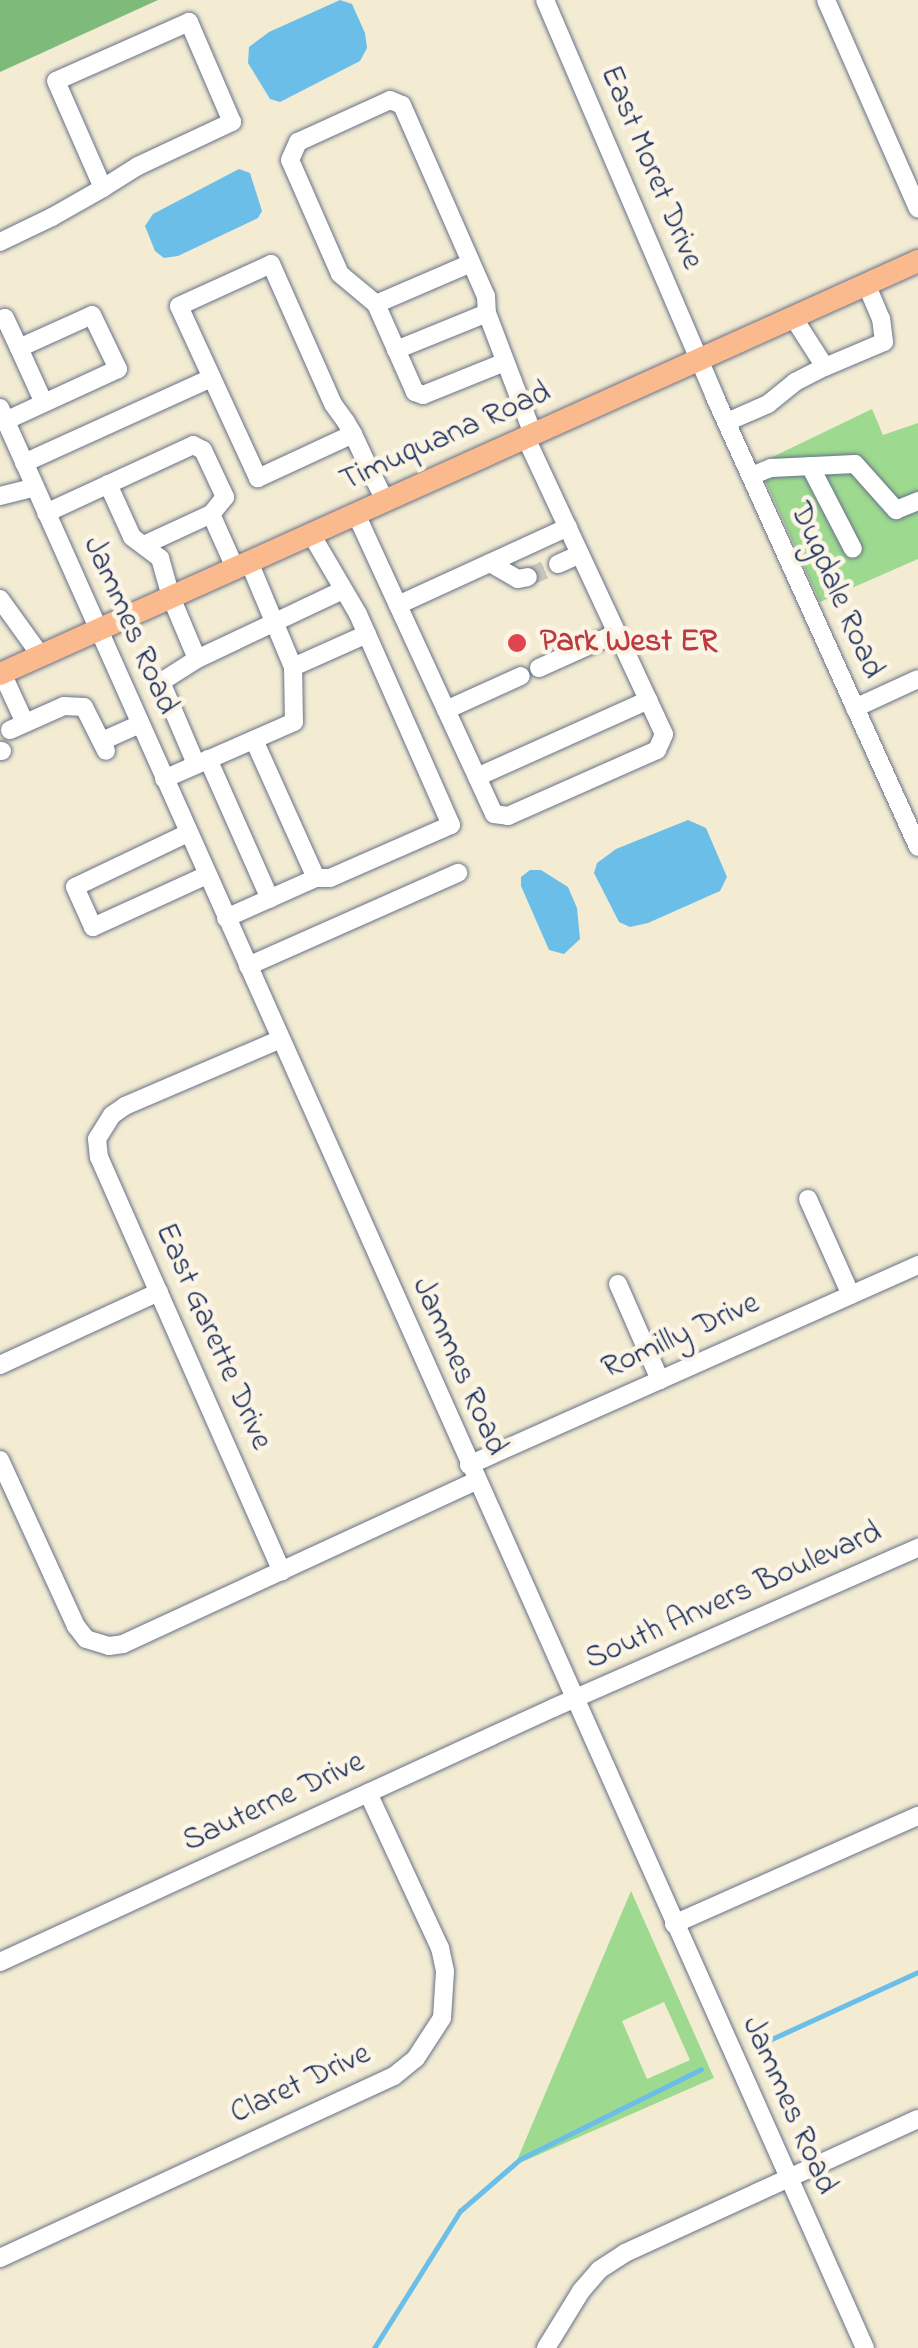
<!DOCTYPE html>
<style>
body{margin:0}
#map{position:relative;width:918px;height:2348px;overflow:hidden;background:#f3ecd3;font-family:"Indie Flower",sans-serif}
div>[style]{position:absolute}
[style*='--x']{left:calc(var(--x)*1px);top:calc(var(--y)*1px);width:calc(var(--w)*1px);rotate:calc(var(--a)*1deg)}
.green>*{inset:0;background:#9dda8f}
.forest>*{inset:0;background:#7eba7a}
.water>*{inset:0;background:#6bbee7}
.stream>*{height:5px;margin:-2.5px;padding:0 2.5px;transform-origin:2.5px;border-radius:2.5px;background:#6bbee7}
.minor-tunnel>*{height:18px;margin-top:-9px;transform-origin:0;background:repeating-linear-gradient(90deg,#c8c6bc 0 18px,transparent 0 27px)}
.roads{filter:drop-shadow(0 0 2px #677187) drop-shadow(0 0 2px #677187)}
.minor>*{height:18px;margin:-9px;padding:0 9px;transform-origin:9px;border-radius:9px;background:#fff}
.major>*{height:22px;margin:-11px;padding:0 11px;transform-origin:11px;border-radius:11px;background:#fbba8d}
.dots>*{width:28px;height:28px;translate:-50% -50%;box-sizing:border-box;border:5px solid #fcf5e5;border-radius:50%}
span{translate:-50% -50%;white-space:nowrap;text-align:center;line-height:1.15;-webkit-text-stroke:9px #fcf5e5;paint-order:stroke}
.street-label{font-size:32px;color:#1b2f5e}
.health-label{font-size:32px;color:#be3a42;font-weight:700}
.left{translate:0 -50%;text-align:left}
</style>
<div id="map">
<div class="green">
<i style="clip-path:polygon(872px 409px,883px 435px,918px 423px,918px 559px,820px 602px,758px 464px)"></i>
<i style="clip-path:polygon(evenodd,631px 1891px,714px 2078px,515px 2165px,631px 1891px,664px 2002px,690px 2060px,647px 2079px,622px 2021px,664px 2002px)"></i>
</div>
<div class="forest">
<i style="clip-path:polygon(0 0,158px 0,0 72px)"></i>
</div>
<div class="water">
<i style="clip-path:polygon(340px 0,352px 4px,365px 33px,367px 48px,360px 61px,280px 102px,270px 99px,248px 63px,249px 47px,269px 32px)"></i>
<i style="clip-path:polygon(239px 169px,250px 173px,262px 211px,258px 218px,178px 256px,164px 258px,155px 251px,145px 226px,153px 214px)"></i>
<i style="clip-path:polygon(688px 820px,706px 828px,727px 877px,720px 891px,648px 923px,630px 927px,619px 922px,594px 873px,597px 863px,616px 849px)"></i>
<i style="clip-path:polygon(530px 870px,541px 870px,568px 887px,577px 908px,580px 939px,564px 954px,549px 950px,521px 886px,521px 877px)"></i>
</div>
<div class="stream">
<i style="--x:765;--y:2042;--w:168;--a:-24.6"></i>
<i style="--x:374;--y:2348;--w:162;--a:-57.9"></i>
<i style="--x:460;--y:2211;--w:79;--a:-40.9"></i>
<i style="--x:520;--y:2159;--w:202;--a:-26.4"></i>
</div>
<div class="minor-tunnel">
<i style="--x:528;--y:577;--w:33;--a:-23"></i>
</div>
<div class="roads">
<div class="minor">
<i style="--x:545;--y:0;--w:430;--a:66.8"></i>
<i style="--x:714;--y:395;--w:496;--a:65.7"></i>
<i style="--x:826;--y:0;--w:228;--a:66.2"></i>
<i style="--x:0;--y:242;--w:58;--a:-25.7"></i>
<i style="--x:52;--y:217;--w:59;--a:-29.6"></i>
<i style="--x:103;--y:188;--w:41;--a:-32.2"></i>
<i style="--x:138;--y:166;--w:104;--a:-25.1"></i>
<i style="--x:232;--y:122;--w:109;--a:-113.3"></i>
<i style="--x:189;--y:22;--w:145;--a:156.1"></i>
<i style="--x:56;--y:81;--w:117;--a:66.3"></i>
<i style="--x:376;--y:304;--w:103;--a:-23.3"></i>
<i style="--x:793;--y:317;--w:59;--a:57.4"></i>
<i style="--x:825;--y:367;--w:64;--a:-23"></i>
<i style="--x:884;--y:342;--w:23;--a:-97"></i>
<i style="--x:881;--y:319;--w:38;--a:-113"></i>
<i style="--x:0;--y:320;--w:5;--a:-22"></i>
<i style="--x:5;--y:318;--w:33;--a:65"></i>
<i style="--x:19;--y:348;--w:80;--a:-24.3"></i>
<i style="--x:92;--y:315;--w:60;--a:64.3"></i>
<i style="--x:118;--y:369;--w:124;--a:155.3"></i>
<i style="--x:19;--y:348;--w:60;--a:65.6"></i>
<i style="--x:396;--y:350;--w:98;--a:-22.1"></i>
<i style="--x:505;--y:362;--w:88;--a:158.1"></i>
<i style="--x:423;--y:395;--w:9;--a:-159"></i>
<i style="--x:415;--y:392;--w:96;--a:-113.9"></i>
<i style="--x:376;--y:304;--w:47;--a:-140.2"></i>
<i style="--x:340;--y:274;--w:124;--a:-113.7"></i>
<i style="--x:290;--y:160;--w:20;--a:-66"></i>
<i style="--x:298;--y:142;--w:101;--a:-24.5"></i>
<i style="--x:390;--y:100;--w:13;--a:23"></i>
<i style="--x:402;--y:105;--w:209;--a:66.3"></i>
<i style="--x:486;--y:296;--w:17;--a:87"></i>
<i style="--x:487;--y:313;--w:129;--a:69.2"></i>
<i style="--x:0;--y:408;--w:2124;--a:65.97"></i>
<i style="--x:727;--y:422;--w:45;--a:-23.7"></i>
<i style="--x:768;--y:404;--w:35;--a:-39"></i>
<i style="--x:795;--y:382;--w:34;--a:-27"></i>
<i style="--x:353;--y:434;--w:105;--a:155.1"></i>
<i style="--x:258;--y:478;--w:189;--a:-114.7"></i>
<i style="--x:179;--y:306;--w:101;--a:-24.5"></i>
<i style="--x:271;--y:264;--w:153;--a:66.1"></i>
<i style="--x:333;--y:404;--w:22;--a:54"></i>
<i style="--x:346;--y:422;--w:14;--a:60"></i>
<i style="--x:353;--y:434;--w:35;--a:65"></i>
<i style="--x:368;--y:466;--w:39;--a:64"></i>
<i style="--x:24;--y:463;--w:205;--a:-24.4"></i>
<i style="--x:810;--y:466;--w:93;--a:62.6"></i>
<i style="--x:751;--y:476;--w:22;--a:-22"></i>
<i style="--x:771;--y:468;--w:84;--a:-2.7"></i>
<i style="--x:855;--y:464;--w:62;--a:48.3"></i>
<i style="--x:896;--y:510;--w:24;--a:-22"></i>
<i style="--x:108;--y:484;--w:58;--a:65.6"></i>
<i style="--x:132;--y:537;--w:35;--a:37"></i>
<i style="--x:160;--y:558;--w:41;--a:74.2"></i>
<i style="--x:171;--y:597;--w:67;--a:67.2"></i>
<i style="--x:0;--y:496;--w:36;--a:-14"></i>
<i style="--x:46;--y:513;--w:162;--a:-24.8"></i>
<i style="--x:193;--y:445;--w:11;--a:27"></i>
<i style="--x:203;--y:450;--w:52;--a:64.9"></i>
<i style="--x:225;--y:497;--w:22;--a:129"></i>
<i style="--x:211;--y:514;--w:59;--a:66"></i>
<i style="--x:356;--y:514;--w:330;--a:65.3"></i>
<i style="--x:494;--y:814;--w:14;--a:8"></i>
<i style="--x:508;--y:816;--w:163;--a:-23.9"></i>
<i style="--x:657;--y:750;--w:17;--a:-66"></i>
<i style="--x:664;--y:734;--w:327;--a:-115"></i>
<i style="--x:144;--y:545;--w:74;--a:-24.8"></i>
<i style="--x:490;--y:563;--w:32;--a:30"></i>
<i style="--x:518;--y:579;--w:10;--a:-11"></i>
<i style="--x:558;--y:564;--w:24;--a:-24"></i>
<i style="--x:0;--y:599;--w:70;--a:54.3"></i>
<i style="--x:398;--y:605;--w:187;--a:-24.6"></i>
<i style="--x:293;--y:667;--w:81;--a:-24"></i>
<i style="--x:539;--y:668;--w:85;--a:-24.2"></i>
<i style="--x:2;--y:673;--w:55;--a:65.3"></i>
<i style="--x:855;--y:708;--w:69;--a:-24.7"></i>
<i style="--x:446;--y:710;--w:82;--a:-24.4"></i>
<i style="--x:10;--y:730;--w:59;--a:-24"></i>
<i style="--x:64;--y:706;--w:20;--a:3"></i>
<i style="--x:84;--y:707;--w:49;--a:63.4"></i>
<i style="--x:254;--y:740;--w:151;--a:65.8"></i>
<i style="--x:316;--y:878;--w:14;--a:0"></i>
<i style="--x:330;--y:878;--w:132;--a:-23.7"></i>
<i style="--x:451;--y:825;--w:231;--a:-113.8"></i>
<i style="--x:358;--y:614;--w:93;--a:-120.4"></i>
<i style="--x:102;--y:741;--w:42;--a:-24.1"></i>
<i style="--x:0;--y:751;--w:2;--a:0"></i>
<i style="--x:208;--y:759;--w:153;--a:66.1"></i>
<i style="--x:196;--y:764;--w:89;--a:-113.1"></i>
<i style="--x:161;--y:682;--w:43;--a:-32.6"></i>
<i style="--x:197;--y:659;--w:161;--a:-25.3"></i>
<i style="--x:477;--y:777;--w:188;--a:-24.2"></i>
<i style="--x:164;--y:779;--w:142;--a:-23.7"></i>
<i style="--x:294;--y:722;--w:55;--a:-91"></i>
<i style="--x:293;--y:667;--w:114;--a:-112.7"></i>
<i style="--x:188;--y:833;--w:125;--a:154.5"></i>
<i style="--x:75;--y:887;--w:44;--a:65.8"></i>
<i style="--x:93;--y:927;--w:125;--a:-24.5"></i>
<i style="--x:226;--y:918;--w:98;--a:-24"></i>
<i style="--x:248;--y:966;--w:230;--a:-23.9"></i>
<i style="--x:281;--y:1039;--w:170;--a:156.8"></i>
<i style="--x:125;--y:1106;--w:16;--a:145"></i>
<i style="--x:112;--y:1115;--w:28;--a:122"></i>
<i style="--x:97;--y:1139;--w:18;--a:84"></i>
<i style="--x:99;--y:1157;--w:453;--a:66.2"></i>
<i style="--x:808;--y:1199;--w:105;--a:65.9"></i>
<i style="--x:618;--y:1284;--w:105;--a:66.4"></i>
<i style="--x:0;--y:1365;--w:175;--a:-24.7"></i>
<i style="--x:0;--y:1460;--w:183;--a:65.4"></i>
<i style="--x:76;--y:1626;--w:16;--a:52"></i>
<i style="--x:86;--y:1639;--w:24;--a:17"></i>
<i style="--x:109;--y:1646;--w:14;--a:-8"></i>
<i style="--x:123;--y:1644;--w:389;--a:-24.8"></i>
<i style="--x:469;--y:1465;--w:492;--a:-24"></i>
<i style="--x:674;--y:1924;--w:267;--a:-23.9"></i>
<i style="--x:0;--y:1962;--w:609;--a:-24.67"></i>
<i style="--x:553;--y:1708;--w:399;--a:-23.7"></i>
<i style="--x:0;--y:2258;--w:434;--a:-24.8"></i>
<i style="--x:394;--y:2076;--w:28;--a:-39"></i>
<i style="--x:416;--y:2058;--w:48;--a:-57"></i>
<i style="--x:442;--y:2018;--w:47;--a:-86.3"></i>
<i style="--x:445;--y:1971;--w:24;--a:-102"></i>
<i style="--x:440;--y:1948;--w:171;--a:-114.9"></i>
<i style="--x:546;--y:2348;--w:67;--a:-58.4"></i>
<i style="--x:581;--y:2291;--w:28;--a:-49"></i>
<i style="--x:599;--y:2270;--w:31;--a:-33"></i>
<i style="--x:625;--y:2253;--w:322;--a:-24.6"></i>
</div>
<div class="major">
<i style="--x:0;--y:674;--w:1007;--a:-24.22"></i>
</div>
</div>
<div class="dots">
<i style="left:517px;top:643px;background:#e0444e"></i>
</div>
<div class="street-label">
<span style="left:650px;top:168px;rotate:67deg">East Moret Drive</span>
<span style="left:446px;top:438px;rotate:-24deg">Timuquana Road</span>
<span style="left:835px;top:591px;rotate:66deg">Dugdale Road</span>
<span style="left:129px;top:626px;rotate:66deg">Jammes Road</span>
<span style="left:212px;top:1337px;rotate:66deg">East Garette Drive</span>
<span style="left:681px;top:1337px;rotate:-24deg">Romilly Drive</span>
<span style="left:458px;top:1367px;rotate:66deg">Jammes Road</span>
<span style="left:734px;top:1597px;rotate:-24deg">South Anvers Boulevard</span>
<span style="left:274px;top:1803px;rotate:-25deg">Sauterne Drive</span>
<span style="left:301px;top:2085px;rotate:-25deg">Claret Drive</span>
<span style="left:788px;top:2106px;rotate:66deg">Jammes Road</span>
</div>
<div class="health-label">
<span class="left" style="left:540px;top:643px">Park West ER</span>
</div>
</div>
